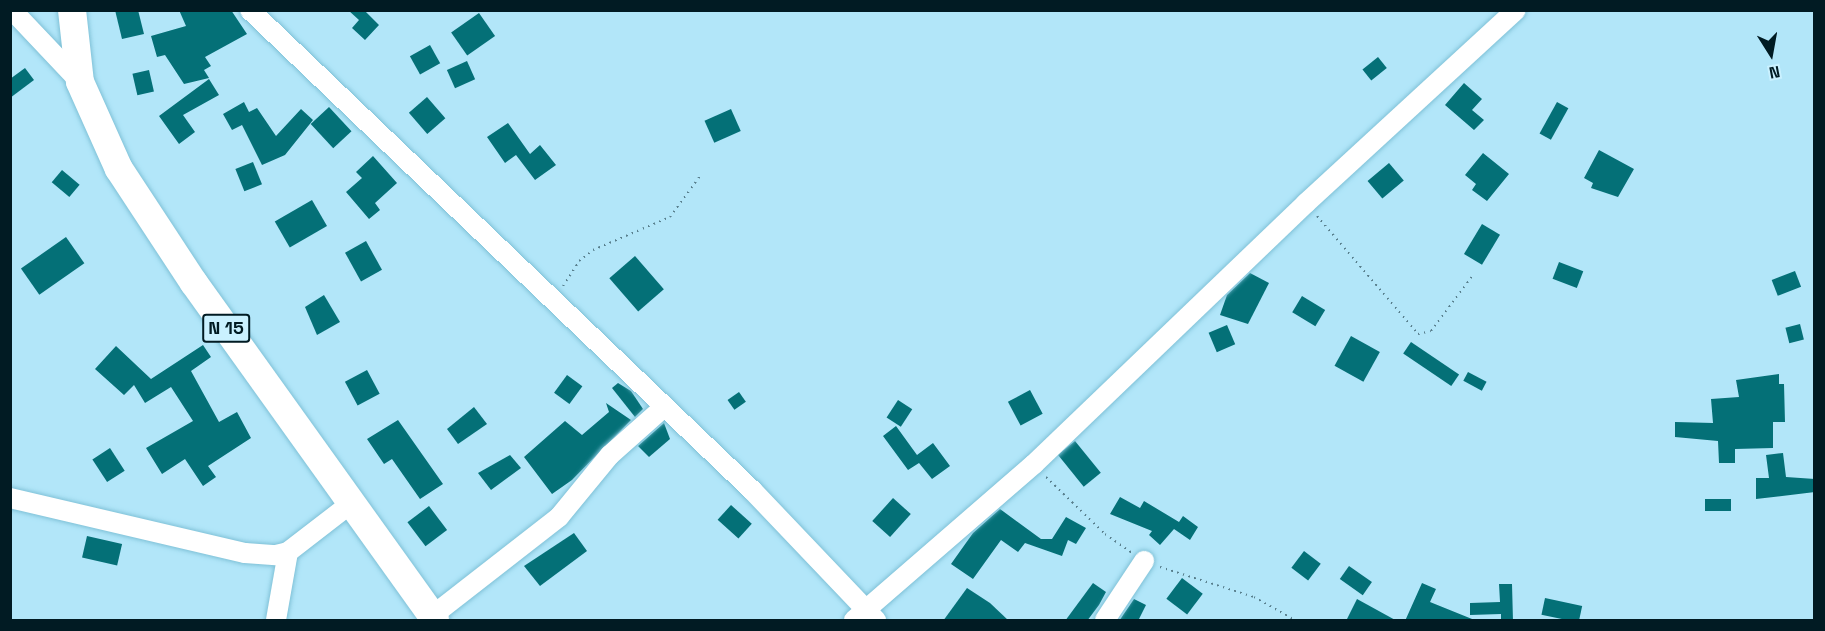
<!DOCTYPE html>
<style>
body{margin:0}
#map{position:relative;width:1825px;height:631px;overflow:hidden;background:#b2e6f9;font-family:"Space Grotesk",sans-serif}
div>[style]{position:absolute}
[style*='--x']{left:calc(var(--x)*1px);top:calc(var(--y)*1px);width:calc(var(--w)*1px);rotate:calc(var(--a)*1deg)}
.building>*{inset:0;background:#047077;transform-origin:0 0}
.path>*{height:2px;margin-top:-1px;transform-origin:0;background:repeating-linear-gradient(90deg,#587f8d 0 1.5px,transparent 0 6px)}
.roads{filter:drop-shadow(0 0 2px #7fc1d7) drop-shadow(0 0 2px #7fc1d7)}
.minor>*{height:20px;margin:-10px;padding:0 10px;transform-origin:10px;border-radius:10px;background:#fff}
.highway>*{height:28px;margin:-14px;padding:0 14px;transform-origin:14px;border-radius:14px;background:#fff}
span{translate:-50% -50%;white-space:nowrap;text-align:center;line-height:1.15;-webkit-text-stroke:6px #caf1ff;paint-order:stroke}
.shield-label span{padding:2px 4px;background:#caf1ff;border:2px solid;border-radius:4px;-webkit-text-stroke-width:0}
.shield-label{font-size:18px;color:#011b23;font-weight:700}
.frame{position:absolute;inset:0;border:12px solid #011b23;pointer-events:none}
.north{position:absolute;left:1741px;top:24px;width:60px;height:60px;-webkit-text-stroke:4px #caf1ff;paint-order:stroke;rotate:169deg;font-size:16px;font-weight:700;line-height:24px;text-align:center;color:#011b23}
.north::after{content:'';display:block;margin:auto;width:21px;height:27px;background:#011b23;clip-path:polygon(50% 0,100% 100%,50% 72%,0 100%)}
</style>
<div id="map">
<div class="building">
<i style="clip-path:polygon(115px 10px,138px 10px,144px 34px,122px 39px)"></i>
<i style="clip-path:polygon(179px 10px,231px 10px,247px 34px,205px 57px,211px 66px,204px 70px,209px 78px,184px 84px,165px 55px,157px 57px,151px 36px,186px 26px)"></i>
<i style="clip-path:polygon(348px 10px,364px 10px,379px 25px,365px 40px,352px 28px,359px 20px)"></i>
<i style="left:479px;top:13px;width:28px;height:34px;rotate:55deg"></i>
<i style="left:430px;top:45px;width:21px;height:23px;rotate:61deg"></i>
<i style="left:1378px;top:57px;width:14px;height:20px;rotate:51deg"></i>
<i style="left:467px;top:61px;width:20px;height:22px;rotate:66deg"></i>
<i style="clip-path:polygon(25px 68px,34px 80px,10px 98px,10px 79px)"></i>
<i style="left:149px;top:70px;width:22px;height:17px;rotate:77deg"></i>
<i style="clip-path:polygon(209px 79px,219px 95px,183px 115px,195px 132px,179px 144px,159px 116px)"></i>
<i style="clip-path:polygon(1464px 83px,1482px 99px,1472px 110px,1484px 120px,1474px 130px,1445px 105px)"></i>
<i style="left:427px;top:97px;width:28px;height:24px;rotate:49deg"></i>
<i style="clip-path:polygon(244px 102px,249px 112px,257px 108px,276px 136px,301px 109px,313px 120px,285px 155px,262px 165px,242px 125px,232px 130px,223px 114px)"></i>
<i style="left:1557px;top:102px;width:13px;height:36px;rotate:29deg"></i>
<i style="left:329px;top:107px;width:33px;height:25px;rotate:47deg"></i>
<i style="left:731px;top:109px;width:24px;height:29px;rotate:66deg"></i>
<i style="clip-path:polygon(508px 123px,530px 154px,540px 145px,556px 165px,535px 180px,516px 155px,505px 163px,487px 137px)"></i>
<i style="clip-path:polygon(1599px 150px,1634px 169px,1618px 197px,1591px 188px,1593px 183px,1584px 178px)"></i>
<i style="clip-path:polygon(1483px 153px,1509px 174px,1487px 201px,1472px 190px,1476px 184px,1465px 175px)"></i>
<i style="clip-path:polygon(373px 156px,397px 183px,375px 203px,380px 210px,369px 219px,346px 192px,362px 178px,356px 172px)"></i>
<i style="left:253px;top:162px;width:24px;height:19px;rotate:68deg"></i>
<i style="left:1389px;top:163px;width:23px;height:28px;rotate:50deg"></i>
<i style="left:62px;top:170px;width:23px;height:16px;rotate:40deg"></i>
<i style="left:312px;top:200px;width:30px;height:43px;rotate:60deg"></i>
<i style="left:1482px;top:224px;width:21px;height:35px;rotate:31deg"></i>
<i style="left:66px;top:237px;width:32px;height:55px;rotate:55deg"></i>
<i style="left:366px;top:241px;width:33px;height:24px;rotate:61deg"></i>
<i style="left:635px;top:256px;width:44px;height:34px;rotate:49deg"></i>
<i style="left:1559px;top:262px;width:26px;height:18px;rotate:21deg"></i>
<i style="left:1795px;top:271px;width:17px;height:25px;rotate:69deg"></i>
<i style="clip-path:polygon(1250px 273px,1269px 283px,1248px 324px,1220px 315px,1227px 295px)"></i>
<i style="clip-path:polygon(324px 295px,340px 322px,317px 335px,305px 307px)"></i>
<i style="left:1302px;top:296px;width:27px;height:19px;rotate:31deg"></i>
<i style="left:1800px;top:324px;width:16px;height:15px;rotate:76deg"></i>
<i style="left:1227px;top:325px;width:21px;height:20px;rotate:67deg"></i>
<i style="left:1351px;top:336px;width:33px;height:34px;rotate:29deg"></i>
<i style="left:1411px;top:342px;width:58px;height:14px;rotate:34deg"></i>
<i style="clip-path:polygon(203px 345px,211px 357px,191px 371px,219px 422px,237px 412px,251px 438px,208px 466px,216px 477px,203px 486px,185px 459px,162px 474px,146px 448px,193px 421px,171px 387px,145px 403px,134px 385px,124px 395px,95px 369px,116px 346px,151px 379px)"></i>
<i style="left:367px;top:370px;width:27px;height:25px;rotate:62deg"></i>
<i style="left:1468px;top:372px;width:21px;height:10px;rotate:28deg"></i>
<i style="clip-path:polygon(1779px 374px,1779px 384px,1784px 384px,1785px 422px,1773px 422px,1773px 448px,1735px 449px,1735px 463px,1719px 463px,1718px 441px,1675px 437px,1675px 422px,1713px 423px,1711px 399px,1739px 397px,1736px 380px)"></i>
<i style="left:567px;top:375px;width:19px;height:22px;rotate:36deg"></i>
<i style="clip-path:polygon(618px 383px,631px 391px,643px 409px,635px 417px,612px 388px)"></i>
<i style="left:1030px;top:390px;width:27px;height:25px;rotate:62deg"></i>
<i style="left:739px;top:392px;width:12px;height:14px;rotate:55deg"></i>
<i style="left:898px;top:400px;width:17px;height:21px;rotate:33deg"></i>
<i style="clip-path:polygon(606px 403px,631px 420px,572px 480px,552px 494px,524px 457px,565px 421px,582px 435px,609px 412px)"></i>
<i style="clip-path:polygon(474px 407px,487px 424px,458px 444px,447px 429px)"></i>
<i style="clip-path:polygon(398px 420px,443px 484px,420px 499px,392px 459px,384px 464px,367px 439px)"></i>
<i style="clip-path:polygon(664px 423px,670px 439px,649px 457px,638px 446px)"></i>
<i style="clip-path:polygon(896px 426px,917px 455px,933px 443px,950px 466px,932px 479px,919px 463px,908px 470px,883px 436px)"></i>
<i style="left:1075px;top:441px;width:41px;height:22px;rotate:51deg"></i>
<i style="left:110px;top:448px;width:27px;height:21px;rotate:57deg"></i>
<i style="clip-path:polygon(1783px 453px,1786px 477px,1815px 479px,1815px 492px,1756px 499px,1756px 478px,1769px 478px,1766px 455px)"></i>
<i style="clip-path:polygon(510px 455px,521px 468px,491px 490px,478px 473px)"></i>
<i style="clip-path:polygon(1120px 497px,1140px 508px,1144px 501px,1179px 522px,1183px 516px,1198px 527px,1190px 540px,1174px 529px,1160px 545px,1149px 535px,1152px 531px,1110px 514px)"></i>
<i style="left:893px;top:498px;width:24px;height:31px;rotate:42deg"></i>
<i style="left:1705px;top:499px;width:26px;height:12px"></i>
<i style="left:731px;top:505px;width:28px;height:20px;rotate:42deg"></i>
<i style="left:429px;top:506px;width:30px;height:27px;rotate:53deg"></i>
<i style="clip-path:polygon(1000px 509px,1041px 539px,1052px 539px,1066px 517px,1086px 528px,1076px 544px,1068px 540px,1062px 556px,1025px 543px,1018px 552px,1001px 540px,973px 579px,951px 564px,973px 533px)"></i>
<i style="clip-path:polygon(574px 533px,587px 551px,540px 586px,524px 566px)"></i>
<i style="left:87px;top:536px;width:36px;height:22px;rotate:13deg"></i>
<i style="left:1304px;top:551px;width:21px;height:21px;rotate:37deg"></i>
<i style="left:1349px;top:566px;width:28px;height:16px;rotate:35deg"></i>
<i style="left:1182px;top:578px;width:26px;height:26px;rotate:37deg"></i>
<i style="clip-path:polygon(1093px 583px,1106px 592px,1099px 605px,1087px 621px,1065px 621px)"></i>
<i style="clip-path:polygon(1422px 583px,1436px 589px,1430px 602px,1477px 621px,1405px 621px)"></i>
<i style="clip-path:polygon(1499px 584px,1512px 584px,1513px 621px,1501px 621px,1501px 614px,1470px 615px,1470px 603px,1500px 602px)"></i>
<i style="clip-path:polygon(967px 588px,990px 603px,1009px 621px,943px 621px)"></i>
<i style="left:1545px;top:598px;width:38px;height:17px;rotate:12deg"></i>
<i style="clip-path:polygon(1134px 599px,1146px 605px,1138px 621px,1119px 621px)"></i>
<i style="clip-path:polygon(1357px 599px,1397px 621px,1346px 621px)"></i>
</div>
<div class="path">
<i style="--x:1317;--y:216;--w:155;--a:49.4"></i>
<i style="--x:1418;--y:334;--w:13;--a:-13"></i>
<i style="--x:1431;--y:331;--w:70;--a:-53.1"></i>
<i style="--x:563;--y:286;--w:30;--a:-57"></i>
<i style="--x:579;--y:261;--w:18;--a:-38"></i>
<i style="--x:593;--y:250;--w:84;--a:-23.2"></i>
<i style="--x:670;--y:217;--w:51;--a:-53.8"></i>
<i style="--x:1046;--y:477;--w:82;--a:44"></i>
<i style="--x:1105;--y:534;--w:32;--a:35"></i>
<i style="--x:1160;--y:567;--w:99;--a:17.7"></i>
<i style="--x:1254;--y:597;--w:47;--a:29.3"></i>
</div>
<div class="roads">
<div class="minor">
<i style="--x:12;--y:10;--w:99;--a:46.6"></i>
<i style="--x:250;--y:10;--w:695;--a:43.72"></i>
<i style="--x:752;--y:490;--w:180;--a:46.4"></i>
<i style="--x:10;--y:498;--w:241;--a:13.2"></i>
<i style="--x:245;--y:553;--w:31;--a:4"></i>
<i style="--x:276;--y:555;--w:12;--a:-14"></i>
<i style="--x:288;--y:552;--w:78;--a:-37.7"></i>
<i style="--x:432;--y:616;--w:161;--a:-37.9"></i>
<i style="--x:559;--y:517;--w:80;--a:-50.6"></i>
<i style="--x:610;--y:455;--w:71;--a:-41.6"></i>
<i style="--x:276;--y:620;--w:69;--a:-80"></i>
<i style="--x:854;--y:620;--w:238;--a:-40.9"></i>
<i style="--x:1034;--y:464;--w:377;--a:-43.8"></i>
<i style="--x:1306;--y:203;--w:285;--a:-42.6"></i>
<i style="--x:1105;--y:620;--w:71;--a:-56.5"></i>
</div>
<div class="highway">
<i style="--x:72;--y:10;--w:72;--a:83.7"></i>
<i style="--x:80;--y:82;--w:95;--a:65.9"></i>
<i style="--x:119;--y:169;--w:136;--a:56.7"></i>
<i style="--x:194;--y:283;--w:414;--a:54.4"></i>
</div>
</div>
<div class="shield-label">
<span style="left:226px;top:328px">N 15</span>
</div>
<div class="frame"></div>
<div class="north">N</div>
</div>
